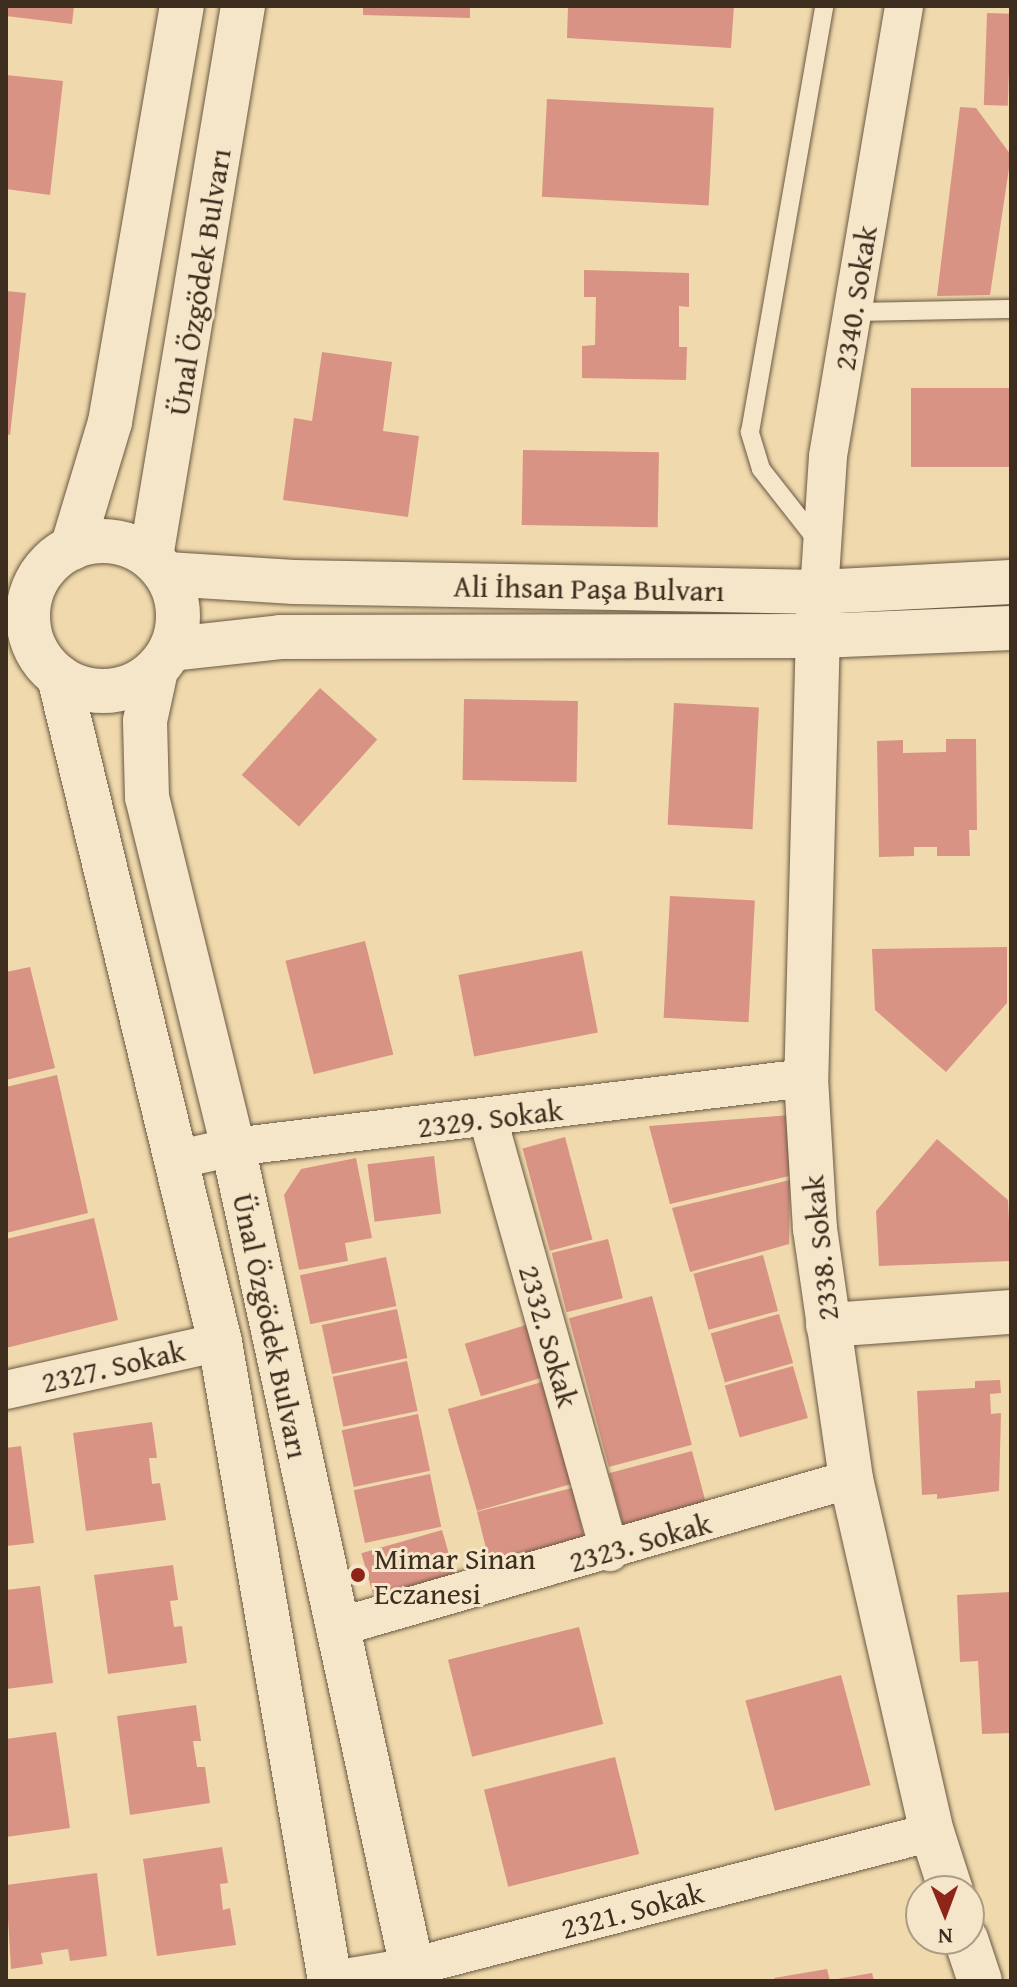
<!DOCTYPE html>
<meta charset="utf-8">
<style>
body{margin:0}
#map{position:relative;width:1017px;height:1987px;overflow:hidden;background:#f0d9ac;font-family:"Gentium Book Plus",serif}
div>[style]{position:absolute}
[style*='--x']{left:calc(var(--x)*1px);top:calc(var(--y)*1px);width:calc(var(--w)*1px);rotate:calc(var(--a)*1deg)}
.building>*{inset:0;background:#d99384;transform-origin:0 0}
.roads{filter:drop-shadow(0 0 2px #6a5943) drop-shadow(0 0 2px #6a5943)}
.lane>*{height:18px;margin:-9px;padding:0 9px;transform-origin:9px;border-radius:9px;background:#f5e6c9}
.street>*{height:38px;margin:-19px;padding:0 19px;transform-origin:19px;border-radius:19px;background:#f5e6c9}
.secondary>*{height:44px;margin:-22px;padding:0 22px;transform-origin:22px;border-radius:22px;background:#f5e6c9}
.secondary>.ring{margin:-22px;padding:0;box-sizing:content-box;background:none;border:44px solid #f5e6c9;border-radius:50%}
.dots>*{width:22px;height:22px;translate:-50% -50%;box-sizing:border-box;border:4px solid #f5e6c9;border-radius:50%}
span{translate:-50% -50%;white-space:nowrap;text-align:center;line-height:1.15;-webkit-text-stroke:6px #f5e6c9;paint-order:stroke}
.street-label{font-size:30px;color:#3d2e20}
.poi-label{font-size:30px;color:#3d2e20}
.left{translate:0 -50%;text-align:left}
.frame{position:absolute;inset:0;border:8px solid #3d2e20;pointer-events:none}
.north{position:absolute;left:905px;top:1875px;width:80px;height:80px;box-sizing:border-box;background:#f5e6c9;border:2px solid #ab9c85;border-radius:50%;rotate:179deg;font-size:22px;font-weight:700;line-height:32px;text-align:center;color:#3d2e20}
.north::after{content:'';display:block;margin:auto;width:28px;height:36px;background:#8f2418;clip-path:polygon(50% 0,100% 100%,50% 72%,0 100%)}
</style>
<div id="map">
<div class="building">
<i style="clip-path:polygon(6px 6px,74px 6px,72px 24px,6px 16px)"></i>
<i style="clip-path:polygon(363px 6px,470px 6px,470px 18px,363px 15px)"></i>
<i style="clip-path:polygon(568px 6px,734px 6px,731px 48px,567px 38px)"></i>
<i style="left:987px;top:13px;width:24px;height:92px;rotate:2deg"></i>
<i style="clip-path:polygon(6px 75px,63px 81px,50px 195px,6px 189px)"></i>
<i style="left:547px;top:99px;width:167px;height:98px;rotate:3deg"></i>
<i style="clip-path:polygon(960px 107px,976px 108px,1011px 155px,990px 295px,937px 296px)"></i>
<i style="clip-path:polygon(584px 270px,689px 273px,689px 307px,679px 306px,679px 347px,687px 347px,686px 380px,582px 378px,582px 346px,595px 345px,596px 297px,584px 297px)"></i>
<i style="clip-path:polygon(6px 291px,26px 293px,10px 435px,6px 434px)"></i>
<i style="clip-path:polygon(322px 352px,392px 362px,383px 431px,419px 436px,408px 517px,283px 500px,294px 418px,312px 421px)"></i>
<i style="left:1011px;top:388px;width:79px;height:100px;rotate:90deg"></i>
<i style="left:523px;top:450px;width:136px;height:75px;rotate:1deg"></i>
<i style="left:320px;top:688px;width:77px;height:117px;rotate:42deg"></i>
<i style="left:464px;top:699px;width:114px;height:81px;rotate:1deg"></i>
<i style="left:674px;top:703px;width:85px;height:122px;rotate:3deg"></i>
<i style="clip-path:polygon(946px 739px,976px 739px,977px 830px,969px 830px,970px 856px,937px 856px,937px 847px,914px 847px,914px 856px,879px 857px,877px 741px,903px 740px,903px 753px,946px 752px)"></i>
<i style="left:670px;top:896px;width:85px;height:122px;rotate:3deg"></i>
<i style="left:365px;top:941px;width:117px;height:82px;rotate:76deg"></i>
<i style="clip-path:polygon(1007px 947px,1007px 1003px,946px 1072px,875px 1010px,872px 949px)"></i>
<i style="left:582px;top:951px;width:83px;height:126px;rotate:79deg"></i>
<i style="clip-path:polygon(30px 967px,55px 1068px,6px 1080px,6px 972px)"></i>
<i style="clip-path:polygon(57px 1075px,88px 1213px,6px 1233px,6px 1087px)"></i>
<i style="clip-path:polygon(790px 1115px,789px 1176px,670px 1204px,649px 1126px)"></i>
<i style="left:565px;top:1137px;width:106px;height:44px;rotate:75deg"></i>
<i style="clip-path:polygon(937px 1139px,1008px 1200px,1011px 1261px,879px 1266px,876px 1211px)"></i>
<i style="left:434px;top:1156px;width:58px;height:67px;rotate:83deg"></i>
<i style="clip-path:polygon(356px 1158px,372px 1238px,345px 1243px,348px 1261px,299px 1270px,284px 1195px,301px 1169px)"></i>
<i style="clip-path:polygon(790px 1180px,789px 1244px,690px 1272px,672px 1208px)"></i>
<i style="clip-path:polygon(94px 1218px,118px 1320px,6px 1348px,6px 1239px)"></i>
<i style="left:608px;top:1239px;width:61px;height:58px;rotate:76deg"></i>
<i style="left:763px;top:1255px;width:58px;height:72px;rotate:75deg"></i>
<i style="left:386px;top:1257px;width:50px;height:88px;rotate:78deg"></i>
<i style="left:652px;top:1296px;width:154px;height:86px;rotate:75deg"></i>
<i style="left:397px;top:1309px;width:50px;height:77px;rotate:78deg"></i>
<i style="left:779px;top:1314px;width:51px;height:71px;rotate:74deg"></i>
<i style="left:526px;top:1325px;width:55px;height:64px;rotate:73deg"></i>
<i style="left:407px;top:1361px;width:51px;height:76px;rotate:78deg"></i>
<i style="left:793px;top:1366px;width:54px;height:71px;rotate:74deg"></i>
<i style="clip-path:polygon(1000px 1380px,1001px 1393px,990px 1394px,991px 1414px,1001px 1413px,999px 1491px,937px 1499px,937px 1494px,922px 1495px,917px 1391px,975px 1388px,975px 1381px)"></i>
<i style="left:542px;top:1382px;width:106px;height:98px;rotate:74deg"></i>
<i style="left:418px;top:1414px;width:58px;height:78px;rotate:78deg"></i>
<i style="clip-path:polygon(152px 1422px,157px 1458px,149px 1458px,152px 1484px,160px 1483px,166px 1520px,86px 1531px,73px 1433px)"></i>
<i style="clip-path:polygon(21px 1446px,34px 1543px,6px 1546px,6px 1448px)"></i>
<i style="left:692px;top:1451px;width:65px;height:86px;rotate:75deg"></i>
<i style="left:430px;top:1474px;width:54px;height:78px;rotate:78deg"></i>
<i style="left:572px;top:1488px;width:58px;height:98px;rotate:76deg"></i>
<i style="left:442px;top:1530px;width:53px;height:84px;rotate:74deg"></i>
<i style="clip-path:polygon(173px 1565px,178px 1600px,170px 1601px,174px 1627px,182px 1626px,187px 1663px,108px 1674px,94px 1575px)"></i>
<i style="clip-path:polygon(40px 1586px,53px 1683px,6px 1689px,6px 1590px)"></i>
<i style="clip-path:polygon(1011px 1592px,1011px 1733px,982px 1734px,978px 1661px,960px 1662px,957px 1595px)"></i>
<i style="left:579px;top:1627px;width:100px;height:135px;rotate:76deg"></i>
<i style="left:841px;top:1675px;width:114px;height:99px;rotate:75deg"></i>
<i style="clip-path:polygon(196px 1705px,201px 1741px,193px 1741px,197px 1767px,205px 1767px,210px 1803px,130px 1815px,117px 1716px)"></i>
<i style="clip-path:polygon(56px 1732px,70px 1828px,6px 1837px,6px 1739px)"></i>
<i style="left:615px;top:1757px;width:100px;height:135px;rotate:76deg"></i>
<i style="clip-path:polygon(222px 1847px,228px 1883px,220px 1884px,223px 1910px,230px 1908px,236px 1945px,157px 1956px,143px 1859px)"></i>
<i style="clip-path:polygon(97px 1873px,107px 1956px,70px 1961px,68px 1949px,41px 1953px,43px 1964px,11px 1969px,6px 1885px)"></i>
<i style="clip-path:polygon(827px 1969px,830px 1981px,775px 1981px,774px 1978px)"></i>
<i style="clip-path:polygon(872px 1973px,874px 1981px,837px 1981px,837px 1979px)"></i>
</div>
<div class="roads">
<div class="lane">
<i style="--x:853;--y:312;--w:158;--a:-1.1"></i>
<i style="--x:819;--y:543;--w:94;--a:-128.1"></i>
<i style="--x:761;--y:469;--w:39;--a:-107"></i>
<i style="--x:750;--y:432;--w:432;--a:-80.1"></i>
</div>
<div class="street">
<i style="--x:819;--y:592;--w:136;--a:-86.2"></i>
<i style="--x:828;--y:456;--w:456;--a:-80.4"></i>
<i style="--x:488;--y:1119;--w:450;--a:74.3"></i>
<i style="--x:175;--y:1160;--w:59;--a:-12.6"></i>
<i style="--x:233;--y:1147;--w:577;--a:-6.87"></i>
<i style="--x:6;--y:1390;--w:219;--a:-12.6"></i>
<i style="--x:335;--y:1628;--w:537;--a:-16.11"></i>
<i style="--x:327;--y:1981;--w:86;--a:-9.4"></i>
<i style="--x:412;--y:1967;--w:537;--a:-14.55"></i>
</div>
<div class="secondary">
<i class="ring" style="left:28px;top:541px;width:106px;height:106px"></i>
<i style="--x:72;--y:548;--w:132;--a:-73.2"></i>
<i style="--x:110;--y:422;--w:422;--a:-80.2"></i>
<i style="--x:151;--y:557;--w:559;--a:-80.52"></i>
<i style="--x:167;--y:574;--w:127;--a:3.6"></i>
<i style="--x:294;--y:582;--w:525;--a:1.09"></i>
<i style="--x:819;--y:592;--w:192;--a:-3"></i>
<i style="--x:819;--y:592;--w:486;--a:91.5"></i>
<i style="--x:806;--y:1078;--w:151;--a:86.6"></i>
<i style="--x:815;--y:1229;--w:253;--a:81.8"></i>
<i style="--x:851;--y:1479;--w:362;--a:77.1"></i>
<i style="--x:932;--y:1832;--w:62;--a:72.1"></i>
<i style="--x:172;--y:649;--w:109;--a:-6.3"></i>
<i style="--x:280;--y:637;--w:539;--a:-0.11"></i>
<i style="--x:819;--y:636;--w:192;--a:-2.4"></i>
<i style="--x:156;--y:670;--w:52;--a:102.2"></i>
<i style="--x:145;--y:721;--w:76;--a:88.5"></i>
<i style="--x:147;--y:797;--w:360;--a:76.2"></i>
<i style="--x:233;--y:1147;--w:854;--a:77.69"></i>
<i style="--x:59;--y:677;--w:684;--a:76.39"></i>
<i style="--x:220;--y:1342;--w:648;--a:80.23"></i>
<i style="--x:828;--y:1325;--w:183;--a:-4.1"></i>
<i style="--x:966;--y:1939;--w:44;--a:71.6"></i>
</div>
</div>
<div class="dots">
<i style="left:358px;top:1575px;background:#8f2418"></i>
</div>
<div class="street-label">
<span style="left:199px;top:282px;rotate:-81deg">Ünal Özgödek Bulvarı</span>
<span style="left:855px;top:298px;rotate:-81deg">2340. Sokak</span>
<span style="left:589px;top:588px;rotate:1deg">Ali İhsan Paşa Bulvarı</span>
<span style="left:490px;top:1118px;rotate:-7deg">2329. Sokak</span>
<span style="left:820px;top:1248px;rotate:-96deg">2338. Sokak</span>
<span style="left:271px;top:1326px;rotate:78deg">Ünal Özgödek Bulvarı</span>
<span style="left:549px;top:1336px;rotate:74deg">2332. Sokak</span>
<span style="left:113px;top:1366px;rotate:-13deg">2327. Sokak</span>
<span style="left:640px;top:1542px;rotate:-16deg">2323. Sokak</span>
<span style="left:632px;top:1910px;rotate:-15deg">2321. Sokak</span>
</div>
<div class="poi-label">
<span class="left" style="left:374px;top:1575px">Mimar Sinan<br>Eczanesi</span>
</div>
<div class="frame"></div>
<div class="north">N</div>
</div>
